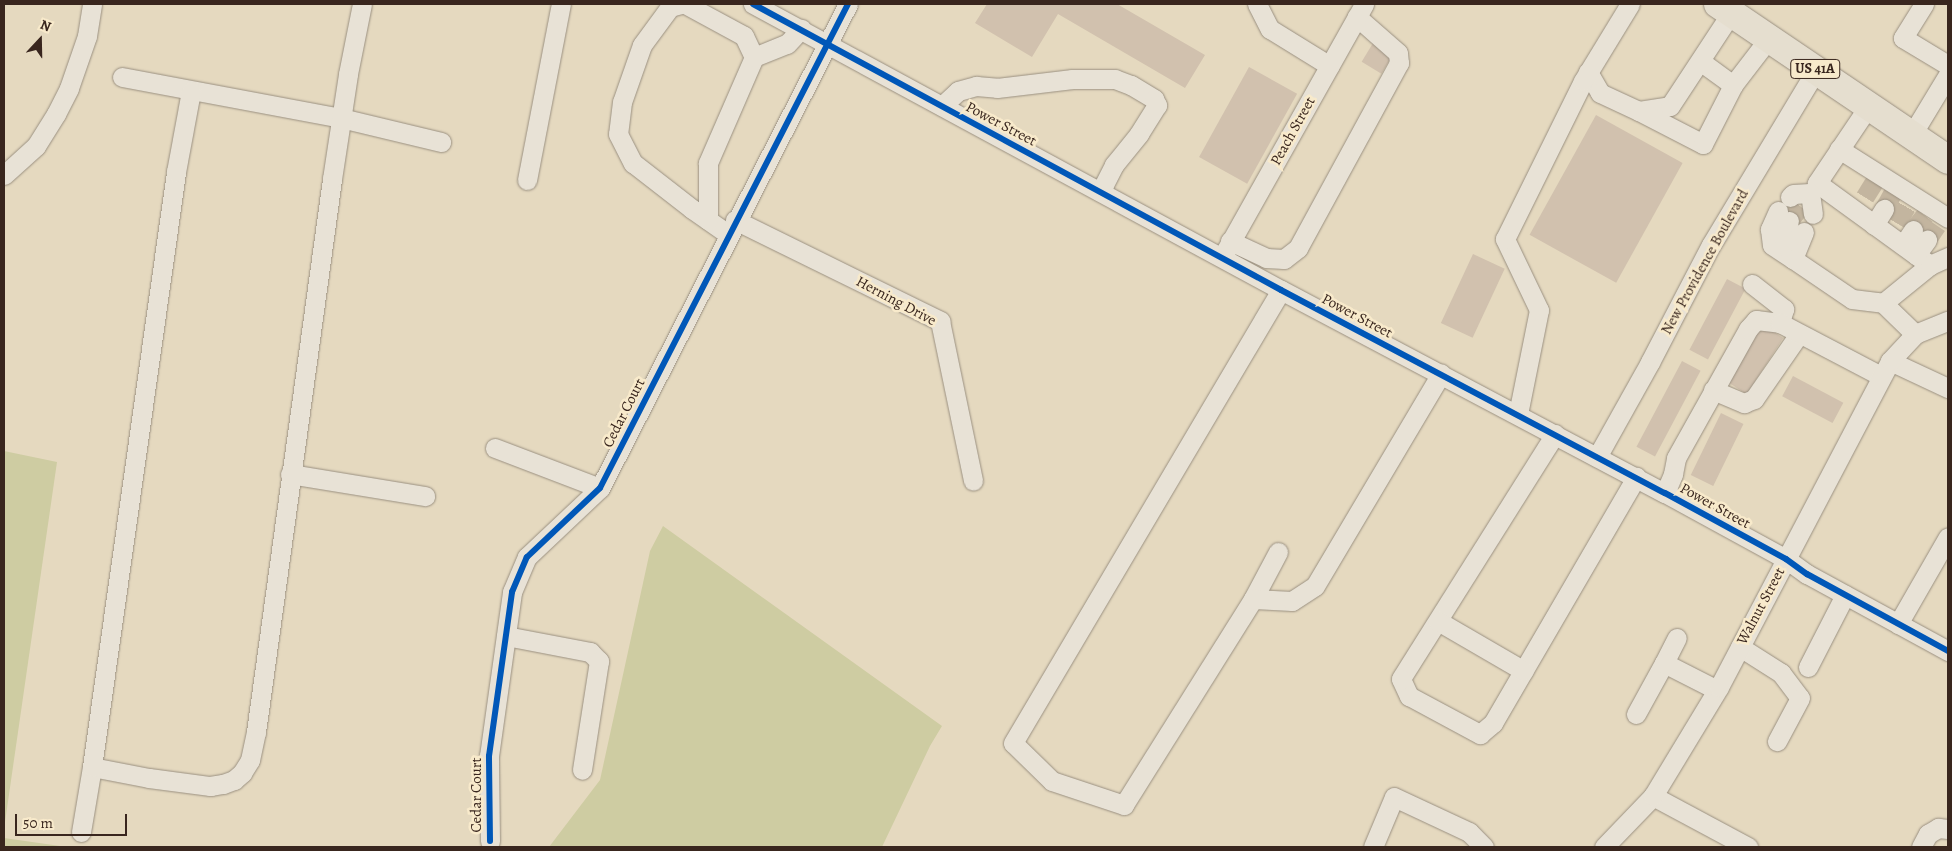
<!DOCTYPE html>
<style>
body{margin:0}
#map{position:relative;width:1952px;height:851px;overflow:hidden;background:#e5d9bf;font-family:Alegreya,serif}
div>[style]{position:absolute}
[style*='--x']{left:calc(var(--x)*1px);top:calc(var(--y)*1px);width:calc(var(--w)*1px);rotate:calc(var(--a)*1deg)}
.green>*{inset:0;background:#cecca2}
.building>*{inset:0;background:#d1c1ae;transform-origin:0 0}
.minor-tunnel>*{height:19px;margin-top:-9.5px;transform-origin:0;background:repeating-linear-gradient(90deg,#c3b59f 0 19px,transparent 0 28px)}
.roads{filter:drop-shadow(0 0 1px #9a9081) drop-shadow(0 0 1px #9a9081)}
.minor>*{height:19px;margin:-9.5px;padding:0 9.5px;transform-origin:9.5px;border-radius:9.5px;background:#e8e2d6}
.highway>*{height:28px;margin:-14px;padding:0 14px;transform-origin:14px;border-radius:14px;background:#e5decf}
.cycleway>*{height:6px;margin:-3px;padding:0 3px;transform-origin:3px;border-radius:3px;background:#0057b8}
span{translate:-50% -50%;white-space:nowrap;text-align:center;line-height:1.15;-webkit-text-stroke:5px #f8eacb;paint-order:stroke}
.shield-label span{padding:1px 4px;background:#f8eacb;border:1px solid;border-radius:4px;-webkit-text-stroke-width:0}
.shield-label{font-size:14px;color:#39261e;font-weight:700}
.street-label{font-size:15px;color:#39261e}
.frame{position:absolute;inset:0;border:5px solid #39261e;pointer-events:none}
.north{position:absolute;left:15px;top:15px;width:50px;height:50px;-webkit-text-stroke:4px #f8eacb;paint-order:stroke;rotate:21deg;font-size:14px;font-weight:700;line-height:20px;text-align:center;color:#39261e}
.north::after{content:'';display:block;margin:auto;width:18px;height:22px;background:#39261e;clip-path:polygon(50% 0,100% 100%,50% 72%,0 100%)}
.scale{position:absolute;left:15px;top:814px;width:112px;height:22px;box-sizing:border-box;border:2px solid #39261e;border-top:0;padding-left:6px;font-size:15px;line-height:18px;white-space:nowrap;color:#39261e;-webkit-text-stroke:4px #f8eacb;paint-order:stroke}
</style>
<div id="map">
<div class="green">
<i style="clip-path:polygon(4px 451px,57px 462px,4px 829px)"></i>
<i style="clip-path:polygon(663px 526px,942px 726px,930px 746px,882px 847px,549px 847px,600px 780px,650px 551px)"></i>
<i style="clip-path:polygon(4px 838px,67px 847px,4px 847px)"></i>
</div>
<div class="building">
<i style="clip-path:polygon(987px 4px,1117px 4px,1205px 55px,1185px 88px,1058px 14px,1032px 57px,975px 23px)"></i>
<i style="left:1373px;top:43px;width:23px;height:22px;rotate:31deg"></i>
<i style="left:1249px;top:67px;width:55px;height:103px;rotate:29deg"></i>
<i style="left:1596px;top:115px;width:99px;height:137px;rotate:29deg"></i>
<i style="left:1473px;top:254px;width:35px;height:76px;rotate:25deg"></i>
<i style="left:1727px;top:279px;width:21px;height:80px;rotate:28deg"></i>
<i style="left:1763px;top:325px;width:24px;height:67px;rotate:33deg"></i>
<i style="left:1682px;top:361px;width:21px;height:97px;rotate:28deg"></i>
<i style="left:1793px;top:376px;width:57px;height:23px;rotate:28deg"></i>
<i style="left:1721px;top:413px;width:25px;height:69px;rotate:26deg"></i>
</div>
<div class="minor-tunnel">
<i style="--x:1865;--y:197;--w:19;--a:-58"></i>
<i style="--x:1884;--y:209;--w:18;--a:-61"></i>
<i style="--x:1789;--y:221;--w:19;--a:-51"></i>
<i style="--x:1897;--y:223;--w:22;--a:-60"></i>
<i style="--x:1913;--y:230;--w:19;--a:-51"></i>
<i style="--x:1927;--y:240;--w:18;--a:-56"></i>
</div>
<div class="roads">
<div class="minor">
<i style="--x:681;--y:4;--w:11;--a:165"></i>
<i style="--x:670;--y:7;--w:47;--a:126.4"></i>
<i style="--x:642;--y:45;--w:60;--a:109.3"></i>
<i style="--x:622;--y:102;--w:32;--a:97"></i>
<i style="--x:618;--y:134;--w:33;--a:63"></i>
<i style="--x:633;--y:163;--w:75;--a:37.9"></i>
<i style="--x:692;--y:209;--w:44;--a:34.8"></i>
<i style="--x:685;--y:4;--w:67;--a:28.5"></i>
<i style="--x:744;--y:36;--w:23;--a:65"></i>
<i style="--x:754;--y:57;--w:116;--a:113.5"></i>
<i style="--x:708;--y:163;--w:57;--a:90"></i>
<i style="--x:753;--y:4;--w:600;--a:28.44"></i>
<i style="--x:1281;--y:290;--w:434;--a:27.9"></i>
<i style="--x:1665;--y:493;--w:138;--a:28.6"></i>
<i style="--x:1786;--y:559;--w:26;--a:36"></i>
<i style="--x:1807;--y:574;--w:161;--a:28.6"></i>
<i style="--x:1257;--y:4;--w:28;--a:63"></i>
<i style="--x:1270;--y:29;--w:70;--a:31.7"></i>
<i style="--x:1924;--y:4;--w:40;--a:122"></i>
<i style="--x:1903;--y:38;--w:52;--a:31"></i>
<i style="--x:754;--y:57;--w:35;--a:-22"></i>
<i style="--x:787;--y:44;--w:21;--a:-47"></i>
<i style="--x:1700;--y:61;--w:41;--a:36"></i>
<i style="--x:1588;--y:72;--w:24;--a:60"></i>
<i style="--x:1600;--y:93;--w:43;--a:24.8"></i>
<i style="--x:1639;--y:111;--w:31;--a:-9"></i>
<i style="--x:1670;--y:106;--w:111;--a:-56.7"></i>
<i style="--x:122;--y:77;--w:223;--a:10.6"></i>
<i style="--x:341;--y:118;--w:103;--a:13.5"></i>
<i style="--x:942;--y:106;--w:22;--a:-43"></i>
<i style="--x:958;--y:91;--w:19;--a:-16"></i>
<i style="--x:976;--y:86;--w:21;--a:5"></i>
<i style="--x:997;--y:88;--w:76;--a:-6.8"></i>
<i style="--x:1072;--y:79;--w:43;--a:0"></i>
<i style="--x:1115;--y:79;--w:17;--a:21"></i>
<i style="--x:1131;--y:85;--w:27;--a:31"></i>
<i style="--x:1154;--y:99;--w:7;--a:63"></i>
<i style="--x:1157;--y:105;--w:34;--a:122"></i>
<i style="--x:1139;--y:134;--w:40;--a:129"></i>
<i style="--x:1114;--y:165;--w:30;--a:117"></i>
<i style="--x:1868;--y:107;--w:92;--a:123.9"></i>
<i style="--x:1817;--y:183;--w:140;--a:36"></i>
<i style="--x:1930;--y:265;--w:60;--a:141"></i>
<i style="--x:1883;--y:303;--w:45;--a:44.1"></i>
<i style="--x:1639;--y:111;--w:72;--a:27.3"></i>
<i style="--x:1703;--y:144;--w:66;--a:-63"></i>
<i style="--x:1733;--y:85;--w:59;--a:-52.5"></i>
<i style="--x:1911;--y:136;--w:71;--a:-58.8"></i>
<i style="--x:1839;--y:149;--w:129;--a:32.3"></i>
<i style="--x:4;--y:175;--w:43;--a:-42.2"></i>
<i style="--x:36;--y:146;--w:38;--a:-58"></i>
<i style="--x:56;--y:114;--w:29;--a:-63"></i>
<i style="--x:69;--y:88;--w:55;--a:-70.9"></i>
<i style="--x:87;--y:36;--w:32;--a:-81"></i>
<i style="--x:527;--y:180;--w:179;--a:-79.1"></i>
<i style="--x:1790;--y:197;--w:4;--a:-45"></i>
<i style="--x:1793;--y:194;--w:17;--a:-3"></i>
<i style="--x:1810;--y:193;--w:21;--a:82"></i>
<i style="--x:1778;--y:211;--w:20;--a:114"></i>
<i style="--x:1770;--y:229;--w:16;--a:83"></i>
<i style="--x:1772;--y:245;--w:25;--a:34"></i>
<i style="--x:1793;--y:259;--w:29;--a:-68"></i>
<i style="--x:735;--y:220;--w:229;--a:26.2"></i>
<i style="--x:940;--y:321;--w:163;--a:78.3"></i>
<i style="--x:1789;--y:221;--w:16;--a:112"></i>
<i style="--x:1783;--y:236;--w:25;--a:67"></i>
<i style="--x:1793;--y:259;--w:71;--a:34.1"></i>
<i style="--x:1852;--y:299;--w:31;--a:7"></i>
<i style="--x:1874;--y:225;--w:19;--a:-58"></i>
<i style="--x:1230;--y:241;--w:40;--a:25"></i>
<i style="--x:1266;--y:258;--w:18;--a:3"></i>
<i style="--x:1284;--y:259;--w:18;--a:-38"></i>
<i style="--x:1298;--y:248;--w:211;--a:-61.4"></i>
<i style="--x:1399;--y:63;--w:10;--a:-96"></i>
<i style="--x:1398;--y:53;--w:55;--a:-138.7"></i>
<i style="--x:1903;--y:245;--w:18;--a:-56"></i>
<i style="--x:1225;--y:252;--w:284;--a:-60.7"></i>
<i style="--x:1916;--y:255;--w:19;--a:-54"></i>
<i style="--x:1930;--y:265;--w:20;--a:-24"></i>
<i style="--x:1752;--y:284;--w:41;--a:38"></i>
<i style="--x:1784;--y:309;--w:15;--a:106"></i>
<i style="--x:1890;--y:361;--w:64;--a:25"></i>
<i style="--x:1713;--y:390;--w:34;--a:23"></i>
<i style="--x:1744;--y:403;--w:11;--a:-22"></i>
<i style="--x:1754;--y:399;--w:79;--a:-55.3"></i>
<i style="--x:1518;--y:414;--w:106;--a:-78.6"></i>
<i style="--x:1539;--y:310;--w:79;--a:-115.6"></i>
<i style="--x:1505;--y:239;--w:176;--a:-63.7"></i>
<i style="--x:1583;--y:81;--w:90;--a:-58.6"></i>
<i style="--x:1555;--y:434;--w:289;--a:122.2"></i>
<i style="--x:1401;--y:679;--w:19;--a:65"></i>
<i style="--x:1409;--y:696;--w:81;--a:28.2"></i>
<i style="--x:1480;--y:734;--w:17;--a:-40"></i>
<i style="--x:1493;--y:723;--w:285;--a:-59.8"></i>
<i style="--x:495;--y:448;--w:112;--a:20.9"></i>
<i style="--x:1597;--y:457;--w:109;--a:-60.8"></i>
<i style="--x:1650;--y:362;--w:132;--a:-62.5"></i>
<i style="--x:1711;--y:245;--w:204;--a:-59"></i>
<i style="--x:290;--y:474;--w:137;--a:9.3"></i>
<i style="--x:1665;--y:493;--w:21;--a:-67"></i>
<i style="--x:1673;--y:474;--w:16;--a:-79"></i>
<i style="--x:1676;--y:458;--w:148;--a:-60.8"></i>
<i style="--x:1748;--y:329;--w:12;--a:-48"></i>
<i style="--x:1756;--y:320;--w:24;--a:7"></i>
<i style="--x:1780;--y:323;--w:114;--a:27.7"></i>
<i style="--x:1278;--y:552;--w:53;--a:118"></i>
<i style="--x:1253;--y:599;--w:243;--a:122.1"></i>
<i style="--x:1124;--y:805;--w:76;--a:-161.6"></i>
<i style="--x:1052;--y:781;--w:54;--a:-135.7"></i>
<i style="--x:1013;--y:743;--w:526;--a:-59.39"></i>
<i style="--x:1253;--y:599;--w:39;--a:3"></i>
<i style="--x:1292;--y:601;--w:27;--a:-33"></i>
<i style="--x:1315;--y:586;--w:247;--a:-59.3"></i>
<i style="--x:1438;--y:621;--w:99;--a:30.2"></i>
<i style="--x:1898;--y:624;--w:100;--a:-60.1"></i>
<i style="--x:506;--y:636;--w:86;--a:10.8"></i>
<i style="--x:590;--y:652;--w:13;--a:45"></i>
<i style="--x:599;--y:661;--w:110;--a:98.9"></i>
<i style="--x:1740;--y:647;--w:49;--a:32.4"></i>
<i style="--x:1781;--y:673;--w:31;--a:53"></i>
<i style="--x:1800;--y:698;--w:49;--a:118.1"></i>
<i style="--x:1664;--y:663;--w:28;--a:-63"></i>
<i style="--x:1808;--y:667;--w:81;--a:-62.8"></i>
<i style="--x:1636;--y:714;--w:58;--a:-61.2"></i>
<i style="--x:1664;--y:663;--w:59;--a:27"></i>
<i style="--x:92;--y:767;--w:58;--a:10.9"></i>
<i style="--x:149;--y:778;--w:62;--a:7.5"></i>
<i style="--x:210;--y:786;--w:13;--a:-9"></i>
<i style="--x:223;--y:784;--w:12;--a:-20"></i>
<i style="--x:234;--y:780;--w:11;--a:-41"></i>
<i style="--x:242;--y:773;--w:15;--a:-58"></i>
<i style="--x:250;--y:760;--w:29;--a:-78"></i>
<i style="--x:256;--y:732;--w:558;--a:-82.17"></i>
<i style="--x:332;--y:179;--w:106;--a:-81.3"></i>
<i style="--x:348;--y:74;--w:71;--a:-78.7"></i>
<i style="--x:1653;--y:796;--w:108;--a:28.2"></i>
<i style="--x:81;--y:832;--w:66;--a:-80.4"></i>
<i style="--x:92;--y:767;--w:601;--a:-81.96"></i>
<i style="--x:176;--y:172;--w:82;--a:-79.5"></i>
<i style="--x:490;--y:841;--w:85;--a:-90.7"></i>
<i style="--x:489;--y:756;--w:166;--a:-82"></i>
<i style="--x:512;--y:592;--w:38;--a:-67"></i>
<i style="--x:527;--y:557;--w:100;--a:-43.4"></i>
<i style="--x:600;--y:488;--w:544;--a:-62.87"></i>
<i style="--x:1373;--y:847;--w:54;--a:-67.2"></i>
<i style="--x:1394;--y:797;--w:83;--a:25"></i>
<i style="--x:1469;--y:832;--w:21;--a:45"></i>
<i style="--x:1604;--y:847;--w:71;--a:-46.1"></i>
<i style="--x:1653;--y:796;--w:127;--a:-58.8"></i>
<i style="--x:1719;--y:687;--w:368;--a:-62.3"></i>
<i style="--x:1890;--y:361;--w:37;--a:-47"></i>
<i style="--x:1915;--y:334;--w:35;--a:-22"></i>
<i style="--x:1921;--y:847;--w:15;--a:-62"></i>
<i style="--x:1928;--y:834;--w:12;--a:-31"></i>
<i style="--x:1938;--y:828;--w:10;--a:6"></i>
</div>
<div class="highway">
<i style="--x:1718;--y:4;--w:278;--a:34.1"></i>
</div>
</div>
<div class="cycleway">
<i style="--x:753;--y:4;--w:600;--a:28.44"></i>
<i style="--x:1281;--y:290;--w:434;--a:27.9"></i>
<i style="--x:1665;--y:493;--w:138;--a:28.6"></i>
<i style="--x:1786;--y:559;--w:26;--a:36"></i>
<i style="--x:1807;--y:574;--w:161;--a:28.6"></i>
<i style="--x:490;--y:841;--w:85;--a:-90.7"></i>
<i style="--x:489;--y:756;--w:166;--a:-82"></i>
<i style="--x:512;--y:592;--w:38;--a:-67"></i>
<i style="--x:527;--y:557;--w:100;--a:-43.4"></i>
<i style="--x:600;--y:488;--w:544;--a:-62.87"></i>
</div>
<div class="shield-label">
<span style="left:1815px;top:69px">US 41A</span>
</div>
<div class="street-label">
<span style="left:1001px;top:124px;rotate:28deg">Power Street</span>
<span style="left:1293px;top:131px;rotate:-61deg">Peach Street</span>
<span style="left:1705px;top:262px;rotate:-61deg">New Providence Boulevard</span>
<span style="left:896px;top:301px;rotate:28deg">Herning Drive</span>
<span style="left:1357px;top:316px;rotate:28deg">Power Street</span>
<span style="left:624px;top:413px;rotate:-63deg">Cedar Court</span>
<span style="left:1715px;top:506px;rotate:29deg">Power Street</span>
<span style="left:1761px;top:606px;rotate:-62deg">Walnut Street</span>
<span style="left:477px;top:795px;rotate:-90deg">Cedar Court</span>
</div>
<div class="frame"></div>
<div class="north">N</div>
<div class="scale">50 m</div>
</div>
